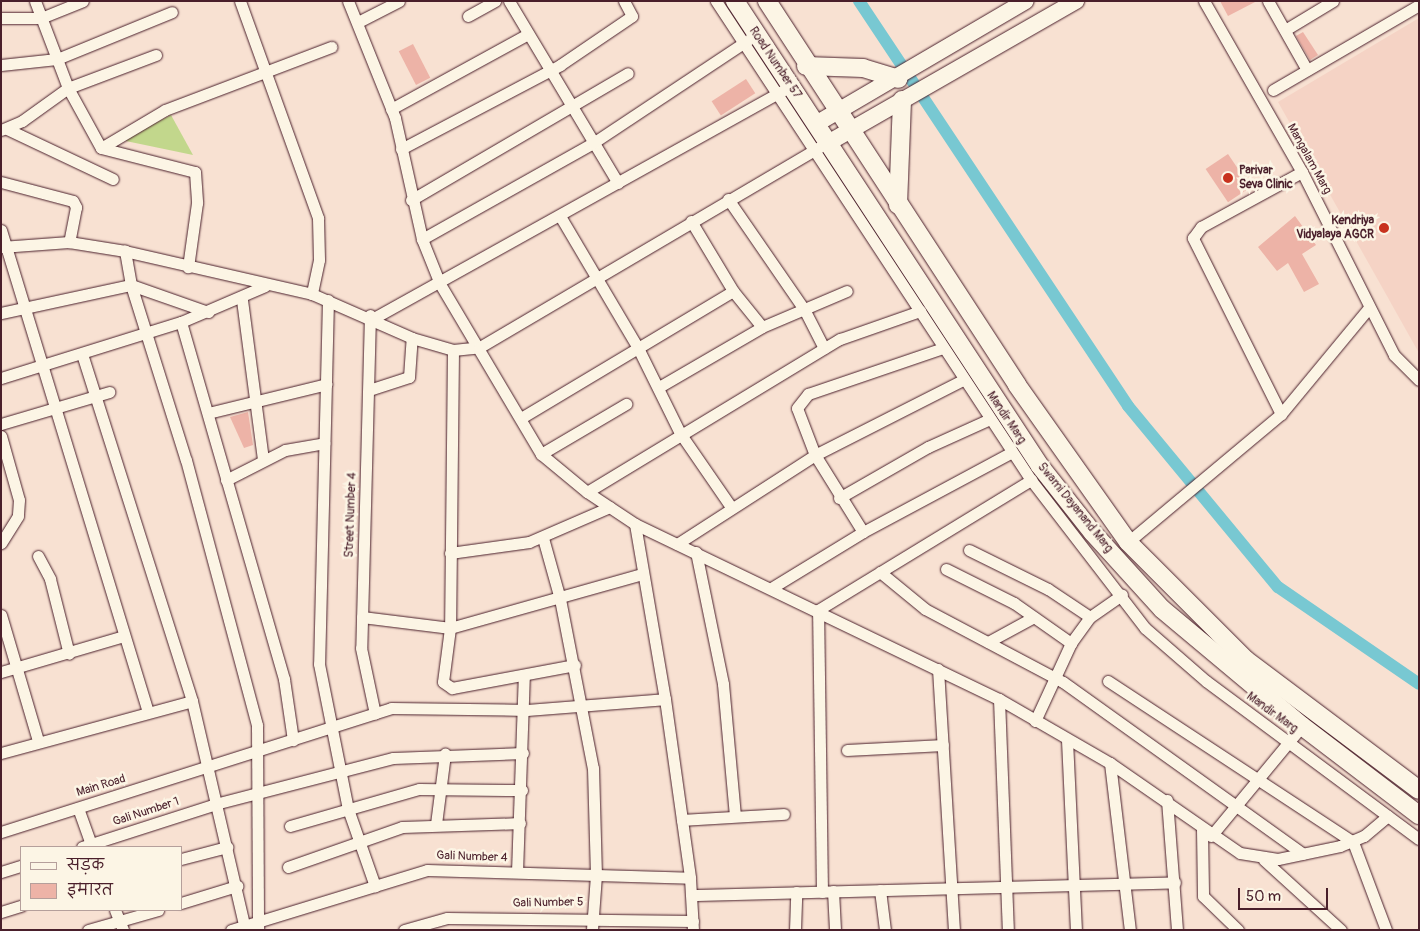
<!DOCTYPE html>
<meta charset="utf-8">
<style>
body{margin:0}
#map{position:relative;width:1420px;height:931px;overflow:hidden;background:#f8e1d2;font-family:Pangolin,"Playpen Sans Deva",sans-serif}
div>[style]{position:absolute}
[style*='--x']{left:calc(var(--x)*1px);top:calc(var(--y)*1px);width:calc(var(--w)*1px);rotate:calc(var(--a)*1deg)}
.built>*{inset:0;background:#f5d3c5}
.green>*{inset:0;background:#c2d78c}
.canal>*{height:12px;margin:-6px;padding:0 6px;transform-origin:6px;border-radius:6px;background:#78c8d2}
.building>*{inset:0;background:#edb3a7;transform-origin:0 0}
.roads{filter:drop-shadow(0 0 1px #4a1f2b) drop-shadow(0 0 1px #4a1f2b)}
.minor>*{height:11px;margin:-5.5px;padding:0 5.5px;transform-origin:5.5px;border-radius:5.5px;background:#fcf5e5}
.secondary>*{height:16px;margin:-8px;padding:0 8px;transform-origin:8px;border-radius:8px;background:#fcf5e5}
.primary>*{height:18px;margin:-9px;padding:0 9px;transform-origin:9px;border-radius:9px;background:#fcf5e5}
.dots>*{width:14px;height:14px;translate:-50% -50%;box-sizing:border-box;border:2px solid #fcf5e5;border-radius:50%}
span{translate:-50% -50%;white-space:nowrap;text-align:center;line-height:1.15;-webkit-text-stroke:5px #fcf5e5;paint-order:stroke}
.street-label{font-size:12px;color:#4a1f2b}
.poi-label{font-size:12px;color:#4a1f2b;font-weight:700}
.left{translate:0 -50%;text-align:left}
.right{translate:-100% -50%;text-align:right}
.frame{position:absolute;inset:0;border:2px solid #4a1f2b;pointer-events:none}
.legend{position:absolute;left:20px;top:846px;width:162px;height:65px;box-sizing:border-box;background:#fcf5e5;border:1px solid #b59f9b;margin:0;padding:6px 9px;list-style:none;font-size:15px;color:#4a1f2b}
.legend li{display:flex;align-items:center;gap:10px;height:25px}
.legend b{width:25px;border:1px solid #b59f9b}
.scale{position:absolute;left:1238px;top:888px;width:90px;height:22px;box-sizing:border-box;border:2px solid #4a1f2b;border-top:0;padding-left:6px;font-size:15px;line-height:18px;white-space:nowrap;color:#4a1f2b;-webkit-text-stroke:4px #fcf5e5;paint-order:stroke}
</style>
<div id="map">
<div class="built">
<i style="clip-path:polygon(1419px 18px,1419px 353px,1278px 102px)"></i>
</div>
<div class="green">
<i style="clip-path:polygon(171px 115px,193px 155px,121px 140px)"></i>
</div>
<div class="canal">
<i style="--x:859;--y:1;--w:486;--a:56.4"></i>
<i style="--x:1128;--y:406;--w:235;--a:50.4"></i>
<i style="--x:1278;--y:587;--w:171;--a:34.5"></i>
</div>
<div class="building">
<i style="clip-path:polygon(1220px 1px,1257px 1px,1228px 16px)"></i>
<i style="clip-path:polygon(1303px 32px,1318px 55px,1310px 60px,1296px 36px)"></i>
<i style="left:413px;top:44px;width:38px;height:16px;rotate:63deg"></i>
<i style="left:746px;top:79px;width:17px;height:41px;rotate:57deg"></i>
<i style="left:1228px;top:154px;width:40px;height:27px;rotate:56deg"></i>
<i style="clip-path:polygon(1295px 216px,1316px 245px,1302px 254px,1319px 284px,1304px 292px,1288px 263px,1277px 271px,1258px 247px)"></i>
<i style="clip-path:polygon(248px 412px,253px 445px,244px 448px,230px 417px)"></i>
</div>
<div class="roads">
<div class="minor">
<i style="--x:35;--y:1;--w:93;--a:69.2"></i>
<i style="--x:68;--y:88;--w:68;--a:61.2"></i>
<i style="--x:101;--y:148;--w:97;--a:14.3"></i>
<i style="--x:195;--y:172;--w:31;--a:86"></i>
<i style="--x:197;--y:203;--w:65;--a:98"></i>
<i style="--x:240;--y:1;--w:231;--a:70.2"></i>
<i style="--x:318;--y:218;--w:42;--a:88.6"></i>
<i style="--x:319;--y:260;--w:35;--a:102"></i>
<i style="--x:348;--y:1;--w:126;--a:68.1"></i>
<i style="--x:395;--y:118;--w:124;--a:77.4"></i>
<i style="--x:422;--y:239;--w:48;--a:68.2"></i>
<i style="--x:440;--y:284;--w:198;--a:59.3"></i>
<i style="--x:541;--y:454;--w:60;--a:39.6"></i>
<i style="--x:587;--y:492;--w:58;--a:33.7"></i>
<i style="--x:635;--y:524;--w:404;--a:25.7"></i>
<i style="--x:999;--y:699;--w:128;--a:30"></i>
<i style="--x:1110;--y:763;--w:158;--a:34.7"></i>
<i style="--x:1240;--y:853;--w:38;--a:9"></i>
<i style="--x:1278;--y:859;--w:63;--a:-11.8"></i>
<i style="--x:1340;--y:846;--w:26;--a:-23"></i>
<i style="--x:1364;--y:836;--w:31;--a:-40"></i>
<i style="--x:509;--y:1;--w:212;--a:59.1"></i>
<i style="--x:716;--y:1;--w:573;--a:56.67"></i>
<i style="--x:1031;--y:480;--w:187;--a:52.4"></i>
<i style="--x:1145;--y:628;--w:81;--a:41"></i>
<i style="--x:1206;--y:681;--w:265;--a:36.6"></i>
<i style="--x:1204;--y:1;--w:197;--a:60.2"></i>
<i style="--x:1302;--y:172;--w:205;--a:63.3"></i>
<i style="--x:1394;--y:355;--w:35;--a:45"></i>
<i style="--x:1268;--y:1;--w:79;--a:60.5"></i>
<i style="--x:468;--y:16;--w:31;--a:-29"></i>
<i style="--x:1;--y:18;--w:40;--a:0"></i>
<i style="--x:41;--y:18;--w:45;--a:-22"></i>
<i style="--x:358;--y:22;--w:46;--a:-27.1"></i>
<i style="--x:1285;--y:30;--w:56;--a:-31.1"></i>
<i style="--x:1;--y:65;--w:56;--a:-6.1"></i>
<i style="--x:57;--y:59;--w:124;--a:-22.2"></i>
<i style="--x:1273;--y:90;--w:169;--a:-30.2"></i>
<i style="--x:391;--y:109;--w:156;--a:-28.7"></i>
<i style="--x:7;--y:129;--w:117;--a:25.3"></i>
<i style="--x:1;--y:130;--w:23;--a:-23"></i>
<i style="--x:22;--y:121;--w:57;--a:-35.7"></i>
<i style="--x:68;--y:88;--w:94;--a:-20.6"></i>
<i style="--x:101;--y:148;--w:74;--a:-30.7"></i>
<i style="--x:165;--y:110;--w:178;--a:-20.8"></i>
<i style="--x:401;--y:149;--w:180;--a:-27.8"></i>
<i style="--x:560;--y:65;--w:87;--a:-34.2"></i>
<i style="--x:632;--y:16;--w:17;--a:-118"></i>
<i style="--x:1;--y:182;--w:74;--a:14.8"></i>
<i style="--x:73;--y:201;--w:7;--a:63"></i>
<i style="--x:76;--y:207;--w:36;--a:101"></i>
<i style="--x:728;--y:199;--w:134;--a:55.4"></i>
<i style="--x:804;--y:309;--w:44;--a:62.9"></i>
<i style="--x:411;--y:200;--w:251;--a:-30.3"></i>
<i style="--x:560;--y:216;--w:151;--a:59.4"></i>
<i style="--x:637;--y:346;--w:97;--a:63.7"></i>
<i style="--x:680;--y:433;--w:90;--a:55.4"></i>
<i style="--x:691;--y:221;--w:82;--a:59"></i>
<i style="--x:733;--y:291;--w:46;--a:51.1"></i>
<i style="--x:1;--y:230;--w:504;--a:73.04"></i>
<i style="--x:422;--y:239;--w:196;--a:-29.3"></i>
<i style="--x:593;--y:143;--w:186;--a:-33.6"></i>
<i style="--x:1;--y:247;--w:68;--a:-4.2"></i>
<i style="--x:69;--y:242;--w:57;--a:9.1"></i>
<i style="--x:125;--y:251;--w:192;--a:12.9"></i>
<i style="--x:312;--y:294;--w:109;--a:23.7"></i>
<i style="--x:412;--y:338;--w:43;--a:16.3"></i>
<i style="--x:453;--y:350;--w:27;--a:-6"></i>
<i style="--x:480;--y:347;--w:394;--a:-30.5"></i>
<i style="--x:131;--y:285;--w:183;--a:72.6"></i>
<i style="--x:186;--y:460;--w:274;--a:75"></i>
<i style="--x:257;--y:725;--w:205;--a:89.7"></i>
<i style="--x:131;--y:285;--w:82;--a:19.3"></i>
<i style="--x:242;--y:300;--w:161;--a:82.5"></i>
<i style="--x:328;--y:300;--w:364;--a:91.4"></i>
<i style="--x:319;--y:664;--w:148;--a:78.7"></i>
<i style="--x:348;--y:809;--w:82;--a:70.7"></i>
<i style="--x:1;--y:313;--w:133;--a:-12.2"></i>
<i style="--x:131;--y:285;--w:35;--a:-100"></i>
<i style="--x:370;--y:315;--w:333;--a:91.5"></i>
<i style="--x:361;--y:648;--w:67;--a:78"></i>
<i style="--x:374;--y:318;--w:468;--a:-29.1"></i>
<i style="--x:181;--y:322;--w:372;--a:73.9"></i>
<i style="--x:284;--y:679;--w:62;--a:81.6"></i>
<i style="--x:453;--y:350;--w:278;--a:90.6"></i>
<i style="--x:450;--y:628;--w:54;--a:97.4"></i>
<i style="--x:443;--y:682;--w:11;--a:34"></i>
<i style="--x:452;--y:688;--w:125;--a:-10.6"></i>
<i style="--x:82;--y:354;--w:364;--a:72.4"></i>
<i style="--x:192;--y:701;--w:230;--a:76.9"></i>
<i style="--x:1;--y:378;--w:189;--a:-17.3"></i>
<i style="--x:181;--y:322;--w:91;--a:-23.2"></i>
<i style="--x:659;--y:387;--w:119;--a:-30.2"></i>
<i style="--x:762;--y:327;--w:92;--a:-23"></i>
<i style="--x:369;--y:390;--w:42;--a:-18"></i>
<i style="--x:409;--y:377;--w:39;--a:-86"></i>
<i style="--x:208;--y:413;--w:122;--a:-13.7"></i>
<i style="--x:1281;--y:414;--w:197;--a:-116.6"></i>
<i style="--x:1193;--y:238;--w:14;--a:-54"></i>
<i style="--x:1201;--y:227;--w:115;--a:-28.6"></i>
<i style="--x:521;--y:418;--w:247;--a:-30.9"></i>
<i style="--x:1;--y:424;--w:113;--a:-16.5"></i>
<i style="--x:1;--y:436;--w:66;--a:74.3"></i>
<i style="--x:19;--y:500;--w:16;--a:94"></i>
<i style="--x:18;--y:516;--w:32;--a:122"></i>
<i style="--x:541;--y:454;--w:99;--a:-30.5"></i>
<i style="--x:226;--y:480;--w:66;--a:-27"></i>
<i style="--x:285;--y:450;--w:40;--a:-10"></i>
<i style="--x:587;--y:492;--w:296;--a:-31.2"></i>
<i style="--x:840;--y:339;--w:85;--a:-19.3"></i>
<i style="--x:839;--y:498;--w:103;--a:-29.8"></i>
<i style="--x:928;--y:447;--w:68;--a:-24.3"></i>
<i style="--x:635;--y:524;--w:178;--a:80.3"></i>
<i style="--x:665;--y:699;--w:181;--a:82"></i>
<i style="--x:690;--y:878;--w:52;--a:86.7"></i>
<i style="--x:863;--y:532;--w:91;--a:-121.9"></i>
<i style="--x:815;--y:455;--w:50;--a:-111"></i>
<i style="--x:797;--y:408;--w:18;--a:-52"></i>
<i style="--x:808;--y:394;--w:143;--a:-18.8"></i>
<i style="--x:543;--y:538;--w:63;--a:74.4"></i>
<i style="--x:560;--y:599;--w:172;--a:79"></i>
<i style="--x:593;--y:768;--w:107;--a:88.4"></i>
<i style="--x:596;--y:875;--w:55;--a:94.2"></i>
<i style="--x:1128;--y:542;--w:199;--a:-39.9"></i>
<i style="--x:1281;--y:414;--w:136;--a:-50.4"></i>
<i style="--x:677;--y:544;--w:164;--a:-32.8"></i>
<i style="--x:815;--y:455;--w:166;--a:-26.9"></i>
<i style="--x:969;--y:550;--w:88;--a:26.3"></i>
<i style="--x:1048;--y:589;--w:50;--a:33.7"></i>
<i style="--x:696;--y:552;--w:135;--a:78.4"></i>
<i style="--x:723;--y:684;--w:132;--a:84.8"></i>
<i style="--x:450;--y:553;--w:80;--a:-7.9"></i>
<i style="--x:529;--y:542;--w:88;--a:-23.4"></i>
<i style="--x:38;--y:556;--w:26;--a:62"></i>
<i style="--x:50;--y:579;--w:77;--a:75.8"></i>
<i style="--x:946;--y:569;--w:76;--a:26.6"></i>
<i style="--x:1014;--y:603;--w:70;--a:35.1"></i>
<i style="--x:880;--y:572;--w:58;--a:39.4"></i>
<i style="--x:925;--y:609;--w:156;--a:27.9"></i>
<i style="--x:1063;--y:682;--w:295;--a:35.6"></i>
<i style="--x:773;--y:587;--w:105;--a:-31.4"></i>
<i style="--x:863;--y:532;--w:169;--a:-28.2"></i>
<i style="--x:1;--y:615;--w:131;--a:73.6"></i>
<i style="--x:362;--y:617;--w:89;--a:7.1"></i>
<i style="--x:450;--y:628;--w:199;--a:-15.7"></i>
<i style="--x:988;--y:642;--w:52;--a:-28.5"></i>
<i style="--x:938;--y:669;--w:261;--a:86.5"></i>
<i style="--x:1;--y:672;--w:128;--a:-16.3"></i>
<i style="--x:1108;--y:681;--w:293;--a:33.3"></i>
<i style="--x:1353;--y:842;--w:94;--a:69.4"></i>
<i style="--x:999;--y:699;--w:231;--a:87.8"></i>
<i style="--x:1035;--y:721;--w:86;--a:-65.2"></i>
<i style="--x:1071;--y:643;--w:32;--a:-54"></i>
<i style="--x:1090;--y:617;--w:39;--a:-35"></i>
<i style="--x:1067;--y:740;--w:190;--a:87.3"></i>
<i style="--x:847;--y:750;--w:96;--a:-3"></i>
<i style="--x:1;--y:753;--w:198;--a:-15.2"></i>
<i style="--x:1110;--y:763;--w:168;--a:83.2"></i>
<i style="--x:1167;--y:800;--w:130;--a:85.6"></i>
<i style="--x:78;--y:808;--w:41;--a:70.3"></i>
<i style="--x:682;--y:820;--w:102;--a:-3.4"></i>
<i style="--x:436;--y:824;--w:71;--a:-82.7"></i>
<i style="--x:290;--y:826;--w:134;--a:-16"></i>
<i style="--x:419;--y:789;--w:103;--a:0.6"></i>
<i style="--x:1202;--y:829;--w:67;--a:89.1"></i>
<i style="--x:1203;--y:896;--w:49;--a:44.2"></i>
<i style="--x:1;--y:832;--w:409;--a:-17.6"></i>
<i style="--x:391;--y:708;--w:135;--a:0.8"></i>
<i style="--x:526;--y:710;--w:139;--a:-4.5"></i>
<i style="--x:1211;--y:836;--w:143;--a:-50.4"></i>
<i style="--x:82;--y:847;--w:144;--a:-17.8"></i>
<i style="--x:219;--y:803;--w:180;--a:-14.5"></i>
<i style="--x:393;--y:758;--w:130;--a:-2.2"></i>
<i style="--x:181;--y:859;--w:48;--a:-14.6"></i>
<i style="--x:1264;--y:860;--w:104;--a:42.3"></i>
<i style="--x:288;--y:867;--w:121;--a:-19.3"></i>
<i style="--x:402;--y:827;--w:118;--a:-1.9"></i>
<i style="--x:1;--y:872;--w:21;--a:-17"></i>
<i style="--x:517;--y:872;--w:197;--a:-88"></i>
<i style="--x:880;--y:890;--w:40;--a:82.9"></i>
<i style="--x:833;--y:891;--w:39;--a:87"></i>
<i style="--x:822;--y:892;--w:282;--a:-90.8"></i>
<i style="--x:818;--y:610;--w:250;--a:-31.4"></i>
<i style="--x:693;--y:895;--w:482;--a:-1.5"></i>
<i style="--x:181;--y:903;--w:59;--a:-16.9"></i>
<i style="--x:115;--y:910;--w:22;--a:68"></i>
<i style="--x:1;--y:912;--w:21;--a:-17"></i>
<i style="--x:88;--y:930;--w:73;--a:-15.9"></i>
<i style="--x:231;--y:930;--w:205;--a:-17"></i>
<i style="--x:427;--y:870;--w:263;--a:1.7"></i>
<i style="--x:404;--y:930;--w:45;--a:-15.6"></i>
<i style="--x:447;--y:918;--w:246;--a:0.7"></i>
<i style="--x:795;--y:930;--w:38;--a:-88"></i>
</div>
<div class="secondary">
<i style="--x:816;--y:124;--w:243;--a:-30.4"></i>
<i style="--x:828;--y:143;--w:286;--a:-29.8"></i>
</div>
<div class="primary">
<i style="--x:735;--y:1;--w:556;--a:56.74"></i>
<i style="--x:1040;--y:466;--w:85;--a:51.7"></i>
<i style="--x:1093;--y:533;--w:103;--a:47.8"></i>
<i style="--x:1162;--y:609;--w:182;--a:39.9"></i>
<i style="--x:1302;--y:726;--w:147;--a:37.3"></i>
<i style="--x:767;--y:1;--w:458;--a:56.9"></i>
<i style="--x:1017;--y:385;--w:192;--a:54.7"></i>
<i style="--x:1128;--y:542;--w:167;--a:45"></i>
<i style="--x:1246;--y:660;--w:216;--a:36.9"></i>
<i style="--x:806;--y:66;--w:57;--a:2"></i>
<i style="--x:863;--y:68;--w:37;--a:17"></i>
<i style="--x:898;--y:205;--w:105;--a:-87.8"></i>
</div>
</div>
<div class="dots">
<i style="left:1228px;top:178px;background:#c8321e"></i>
<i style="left:1384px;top:228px;background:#c8321e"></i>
</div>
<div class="street-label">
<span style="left:775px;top:63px;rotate:56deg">Road Number 57</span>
<span style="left:1309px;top:159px;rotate:61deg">Mangalam Marg</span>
<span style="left:1006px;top:418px;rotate:56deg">Mandir Marg</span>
<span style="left:1075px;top:508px;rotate:51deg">Swami Dayanand Marg</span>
<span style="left:351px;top:515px;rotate:-88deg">Street Number 4</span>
<span style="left:1272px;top:713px;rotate:36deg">Mandir Marg</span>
<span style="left:101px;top:786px;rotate:-17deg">Main Road</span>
<span style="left:146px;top:812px;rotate:-18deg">Gali Number 1</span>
<span style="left:472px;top:857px;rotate:2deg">Gali Number 4</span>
<span style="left:548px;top:903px;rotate:-1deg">Gali Number 5</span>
</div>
<div class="poi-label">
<span class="left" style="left:1239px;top:178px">Parivar<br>Seva Clinic</span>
<span class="right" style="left:1374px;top:228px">Kendriya<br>Vidyalaya AGCR</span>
</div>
<div class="frame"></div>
<ul class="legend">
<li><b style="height:6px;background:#fcf5e5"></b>सड़क</li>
<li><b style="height:14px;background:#edb3a7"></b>इमारत</li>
</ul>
<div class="scale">50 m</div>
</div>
